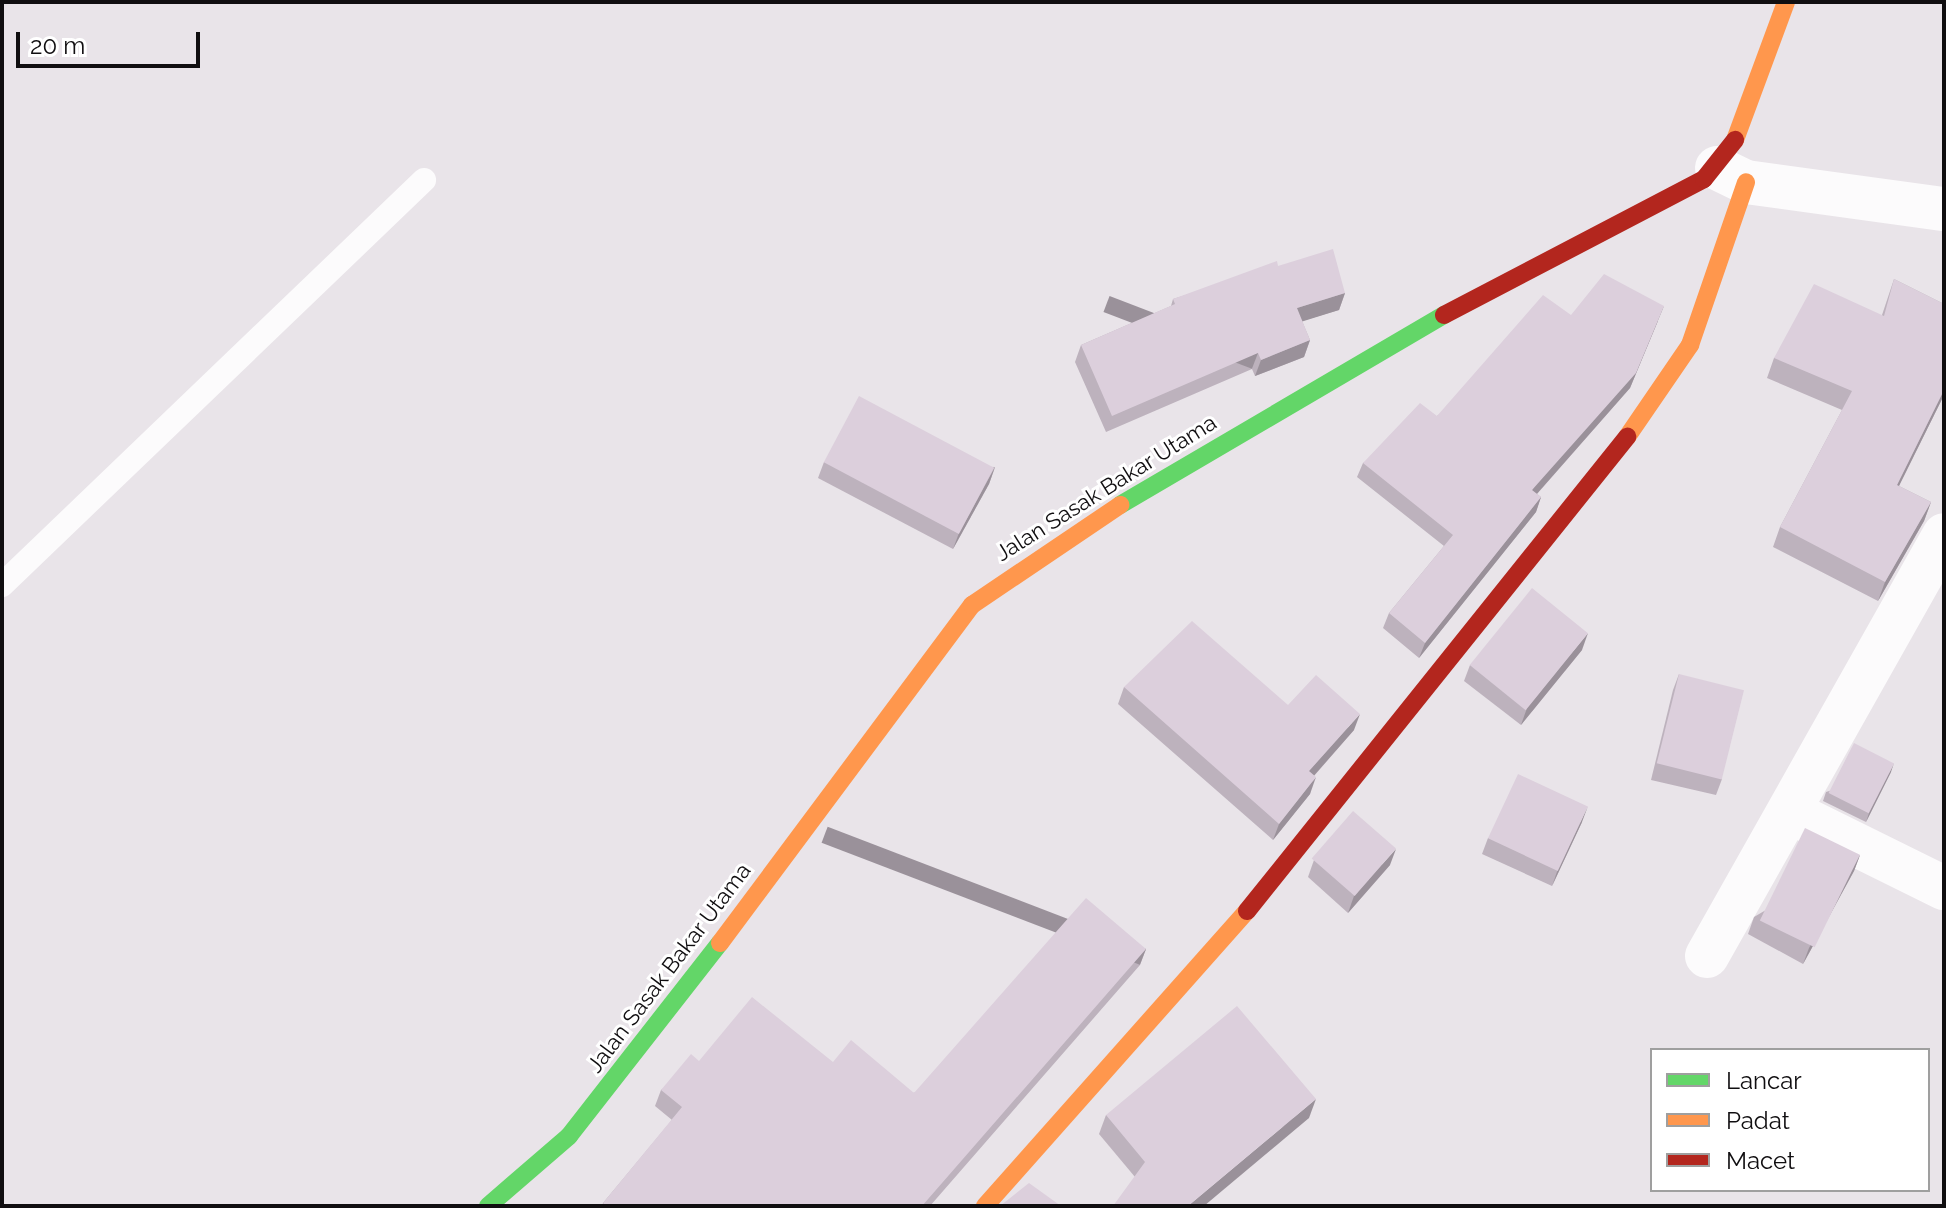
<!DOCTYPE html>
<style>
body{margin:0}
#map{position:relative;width:1946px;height:1208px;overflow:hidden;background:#e9e4e9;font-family:Raleway,sans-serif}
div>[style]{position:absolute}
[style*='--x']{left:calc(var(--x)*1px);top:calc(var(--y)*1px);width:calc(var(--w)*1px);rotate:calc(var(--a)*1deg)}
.lane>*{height:24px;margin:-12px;padding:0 12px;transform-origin:12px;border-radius:12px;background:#fcfbfc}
.street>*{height:44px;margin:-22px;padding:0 22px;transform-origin:22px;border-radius:22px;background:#fcfbfc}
.fast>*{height:18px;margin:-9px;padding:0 9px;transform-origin:9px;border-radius:9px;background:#63d668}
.slow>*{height:18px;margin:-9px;padding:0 9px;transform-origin:9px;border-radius:9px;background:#ff974d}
.jam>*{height:18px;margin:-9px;padding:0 9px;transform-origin:9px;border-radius:9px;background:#b3261e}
.wall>*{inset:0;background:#bdb2bd}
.shaded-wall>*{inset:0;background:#9a919a;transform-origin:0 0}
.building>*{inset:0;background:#dccfdc;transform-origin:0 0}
span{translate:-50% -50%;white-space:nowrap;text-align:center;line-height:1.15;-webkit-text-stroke:6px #fff;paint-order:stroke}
.street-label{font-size:22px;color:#100e10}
.frame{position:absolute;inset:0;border:4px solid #100e10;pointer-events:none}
.legend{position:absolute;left:1650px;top:1048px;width:280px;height:144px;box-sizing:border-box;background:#fff;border:2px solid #9f9f9f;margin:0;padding:10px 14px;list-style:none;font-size:24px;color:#100e10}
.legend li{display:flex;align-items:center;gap:16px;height:40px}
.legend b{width:40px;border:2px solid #9f9f9f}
.scale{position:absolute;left:16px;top:32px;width:184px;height:36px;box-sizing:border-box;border:4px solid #100e10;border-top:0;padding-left:10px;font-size:24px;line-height:28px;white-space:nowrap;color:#100e10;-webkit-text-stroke:6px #fff;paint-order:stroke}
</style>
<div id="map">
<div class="lane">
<i style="--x:2;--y:585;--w:585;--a:-43.82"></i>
</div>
<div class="street">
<i style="--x:1717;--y:168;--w:32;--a:26"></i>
<i style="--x:1746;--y:182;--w:200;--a:7.8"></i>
<i style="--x:1790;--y:812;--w:172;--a:26.3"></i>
<i style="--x:1707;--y:956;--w:483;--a:-60.6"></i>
</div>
<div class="fast">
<i style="--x:1120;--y:505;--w:376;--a:-30.4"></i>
<i style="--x:488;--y:1206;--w:107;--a:-40.8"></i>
<i style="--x:569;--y:1136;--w:245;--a:-52"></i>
</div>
<div class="slow">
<i style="--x:1735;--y:140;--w:147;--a:-69.7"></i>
<i style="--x:1627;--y:437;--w:112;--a:-55.6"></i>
<i style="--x:1690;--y:345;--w:172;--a:-71"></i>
<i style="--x:720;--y:943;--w:422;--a:-53.3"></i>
<i style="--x:972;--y:605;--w:179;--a:-34"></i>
<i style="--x:985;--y:1206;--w:395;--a:-48.4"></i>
</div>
<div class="jam">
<i style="--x:1444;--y:315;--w:293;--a:-27.6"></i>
<i style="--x:1704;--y:179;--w:50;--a:-51.5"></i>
<i style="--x:1247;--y:911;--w:608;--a:-51.28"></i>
</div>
<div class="wall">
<i style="clip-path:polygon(1278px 266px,1345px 293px,1339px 310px,1302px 321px,1310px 340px,1304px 357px,1255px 376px,1252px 369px,1106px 432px,1075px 362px,1081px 345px,1171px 306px,1173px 299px)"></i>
<i style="clip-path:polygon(1894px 279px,1944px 304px,1944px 395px,1899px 486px,1931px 502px,1924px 521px,1878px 601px,1773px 547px,1780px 527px,1842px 410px,1767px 378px,1774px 358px,1882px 315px)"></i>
<i style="clip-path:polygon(1571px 315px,1658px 321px,1630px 388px,1537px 494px,1541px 497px,1536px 512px,1419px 658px,1383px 628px,1389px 613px,1444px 546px,1357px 477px,1363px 463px,1437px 416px)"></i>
<i style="clip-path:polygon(824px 462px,995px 467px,989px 484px,953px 549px,818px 478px)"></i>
<i style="clip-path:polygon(1582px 650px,1521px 725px,1464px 681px,1470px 665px)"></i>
<i style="clip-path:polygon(1679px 674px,1722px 779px,1716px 795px,1651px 780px,1673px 690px)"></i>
<i style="clip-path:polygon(1124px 687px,1288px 705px,1354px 730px,1314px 776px,1310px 794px,1273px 840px,1118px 704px)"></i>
<i style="clip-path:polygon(1891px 772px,1866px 822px,1823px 801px,1826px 792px)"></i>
<i style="clip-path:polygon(1582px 822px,1552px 886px,1482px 854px,1488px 838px)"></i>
<i style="clip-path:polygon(1860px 855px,1854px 871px,1803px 964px,1748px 934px,1754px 917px)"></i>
<i style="clip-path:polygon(1314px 860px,1390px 865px,1348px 913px,1308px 877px)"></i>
<i style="clip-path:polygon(1146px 949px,1140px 965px,930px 1206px,602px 1206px,603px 1203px,672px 1120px,655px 1106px,661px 1090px,699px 1061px,833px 1062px,914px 1093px)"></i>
<i style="clip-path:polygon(1106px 1115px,1309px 1118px,1135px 1177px,1099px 1134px)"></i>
</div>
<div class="shaded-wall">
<i style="clip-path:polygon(1345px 293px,1339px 310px,1291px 325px,1297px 308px)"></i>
<i style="clip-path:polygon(1664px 306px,1630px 388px,1527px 505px,1532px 490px)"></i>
<i style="clip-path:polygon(1310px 340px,1304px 357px,1255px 376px,1261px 360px)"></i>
<i style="left:1258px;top:353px;width:17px;height:159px;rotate:111deg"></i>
<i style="clip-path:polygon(1944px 390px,1944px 395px,1890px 504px,1897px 485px)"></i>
<i style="clip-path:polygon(995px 467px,989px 484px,953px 549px,959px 533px)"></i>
<i style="clip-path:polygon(1541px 497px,1536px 512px,1419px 658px,1425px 643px)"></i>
<i style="clip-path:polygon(1931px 502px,1924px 521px,1878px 601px,1885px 582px)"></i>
<i style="clip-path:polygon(1588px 633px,1582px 650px,1521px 725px,1527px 708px)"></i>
<i style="clip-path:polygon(1360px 714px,1354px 730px,1303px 788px,1309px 771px)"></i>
<i style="clip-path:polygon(1894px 763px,1891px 772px,1866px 822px,1869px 813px)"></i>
<i style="clip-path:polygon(1316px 777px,1310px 794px,1273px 840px,1279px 824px)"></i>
<i style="clip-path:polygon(1588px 806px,1582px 822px,1552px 886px,1558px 869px)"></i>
<i style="clip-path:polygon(1396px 849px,1390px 865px,1348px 913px,1354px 896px)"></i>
<i style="clip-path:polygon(1860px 855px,1854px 871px,1803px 964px,1809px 948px)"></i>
<i style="left:1146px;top:949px;width:17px;height:341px;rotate:111deg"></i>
<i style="clip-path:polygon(1316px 1099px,1309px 1118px,1204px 1206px,1188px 1206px)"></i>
</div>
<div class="building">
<i style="clip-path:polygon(1333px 249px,1345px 293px,1297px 308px,1310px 340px,1261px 360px,1258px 353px,1112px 416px,1081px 345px,1175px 304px,1173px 299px,1277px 261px,1278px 266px)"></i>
<i style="clip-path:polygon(1604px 274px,1664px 306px,1636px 373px,1532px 490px,1541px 497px,1425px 643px,1389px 613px,1453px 535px,1363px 463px,1420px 403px,1437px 416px,1543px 295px,1571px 315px)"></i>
<i style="clip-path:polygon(1894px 279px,1944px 304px,1944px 390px,1897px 485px,1931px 502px,1885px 582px,1780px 527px,1852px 391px,1774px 358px,1814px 284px,1884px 316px)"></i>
<i style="left:859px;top:396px;width:153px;height:75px;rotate:28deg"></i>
<i style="left:1532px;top:588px;width:72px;height:99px;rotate:39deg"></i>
<i style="clip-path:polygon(1192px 621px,1288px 705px,1316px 675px,1360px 714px,1309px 771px,1316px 777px,1279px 824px,1124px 687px)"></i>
<i style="left:1679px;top:674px;width:67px;height:92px;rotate:14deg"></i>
<i style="left:1854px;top:743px;width:45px;height:56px;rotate:27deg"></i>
<i style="left:1518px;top:774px;width:77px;height:71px;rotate:25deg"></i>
<i style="left:1353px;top:811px;width:57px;height:63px;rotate:41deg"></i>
<i style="left:1805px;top:828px;width:61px;height:103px;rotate:26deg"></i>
<i style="clip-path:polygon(1086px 898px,1146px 949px,922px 1206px,606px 1206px,603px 1203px,682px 1107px,661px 1090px,691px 1054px,699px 1061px,752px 997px,833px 1062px,851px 1040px,914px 1093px)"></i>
<i style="clip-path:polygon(1237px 1006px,1316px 1099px,1188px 1206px,1113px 1206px,1145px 1162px,1106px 1115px)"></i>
<i style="clip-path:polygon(1029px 1183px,1061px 1206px,1000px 1206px)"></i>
</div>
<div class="street-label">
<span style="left:1106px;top:488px;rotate:-32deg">Jalan Sasak Bakar Utama</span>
<span style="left:669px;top:968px;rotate:-53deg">Jalan Sasak Bakar Utama</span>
</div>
<div class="frame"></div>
<ul class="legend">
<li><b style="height:10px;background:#63d668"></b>Lancar</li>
<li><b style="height:10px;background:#ff974d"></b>Padat</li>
<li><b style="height:10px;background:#b3261e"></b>Macet</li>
</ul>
<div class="scale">20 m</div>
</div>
